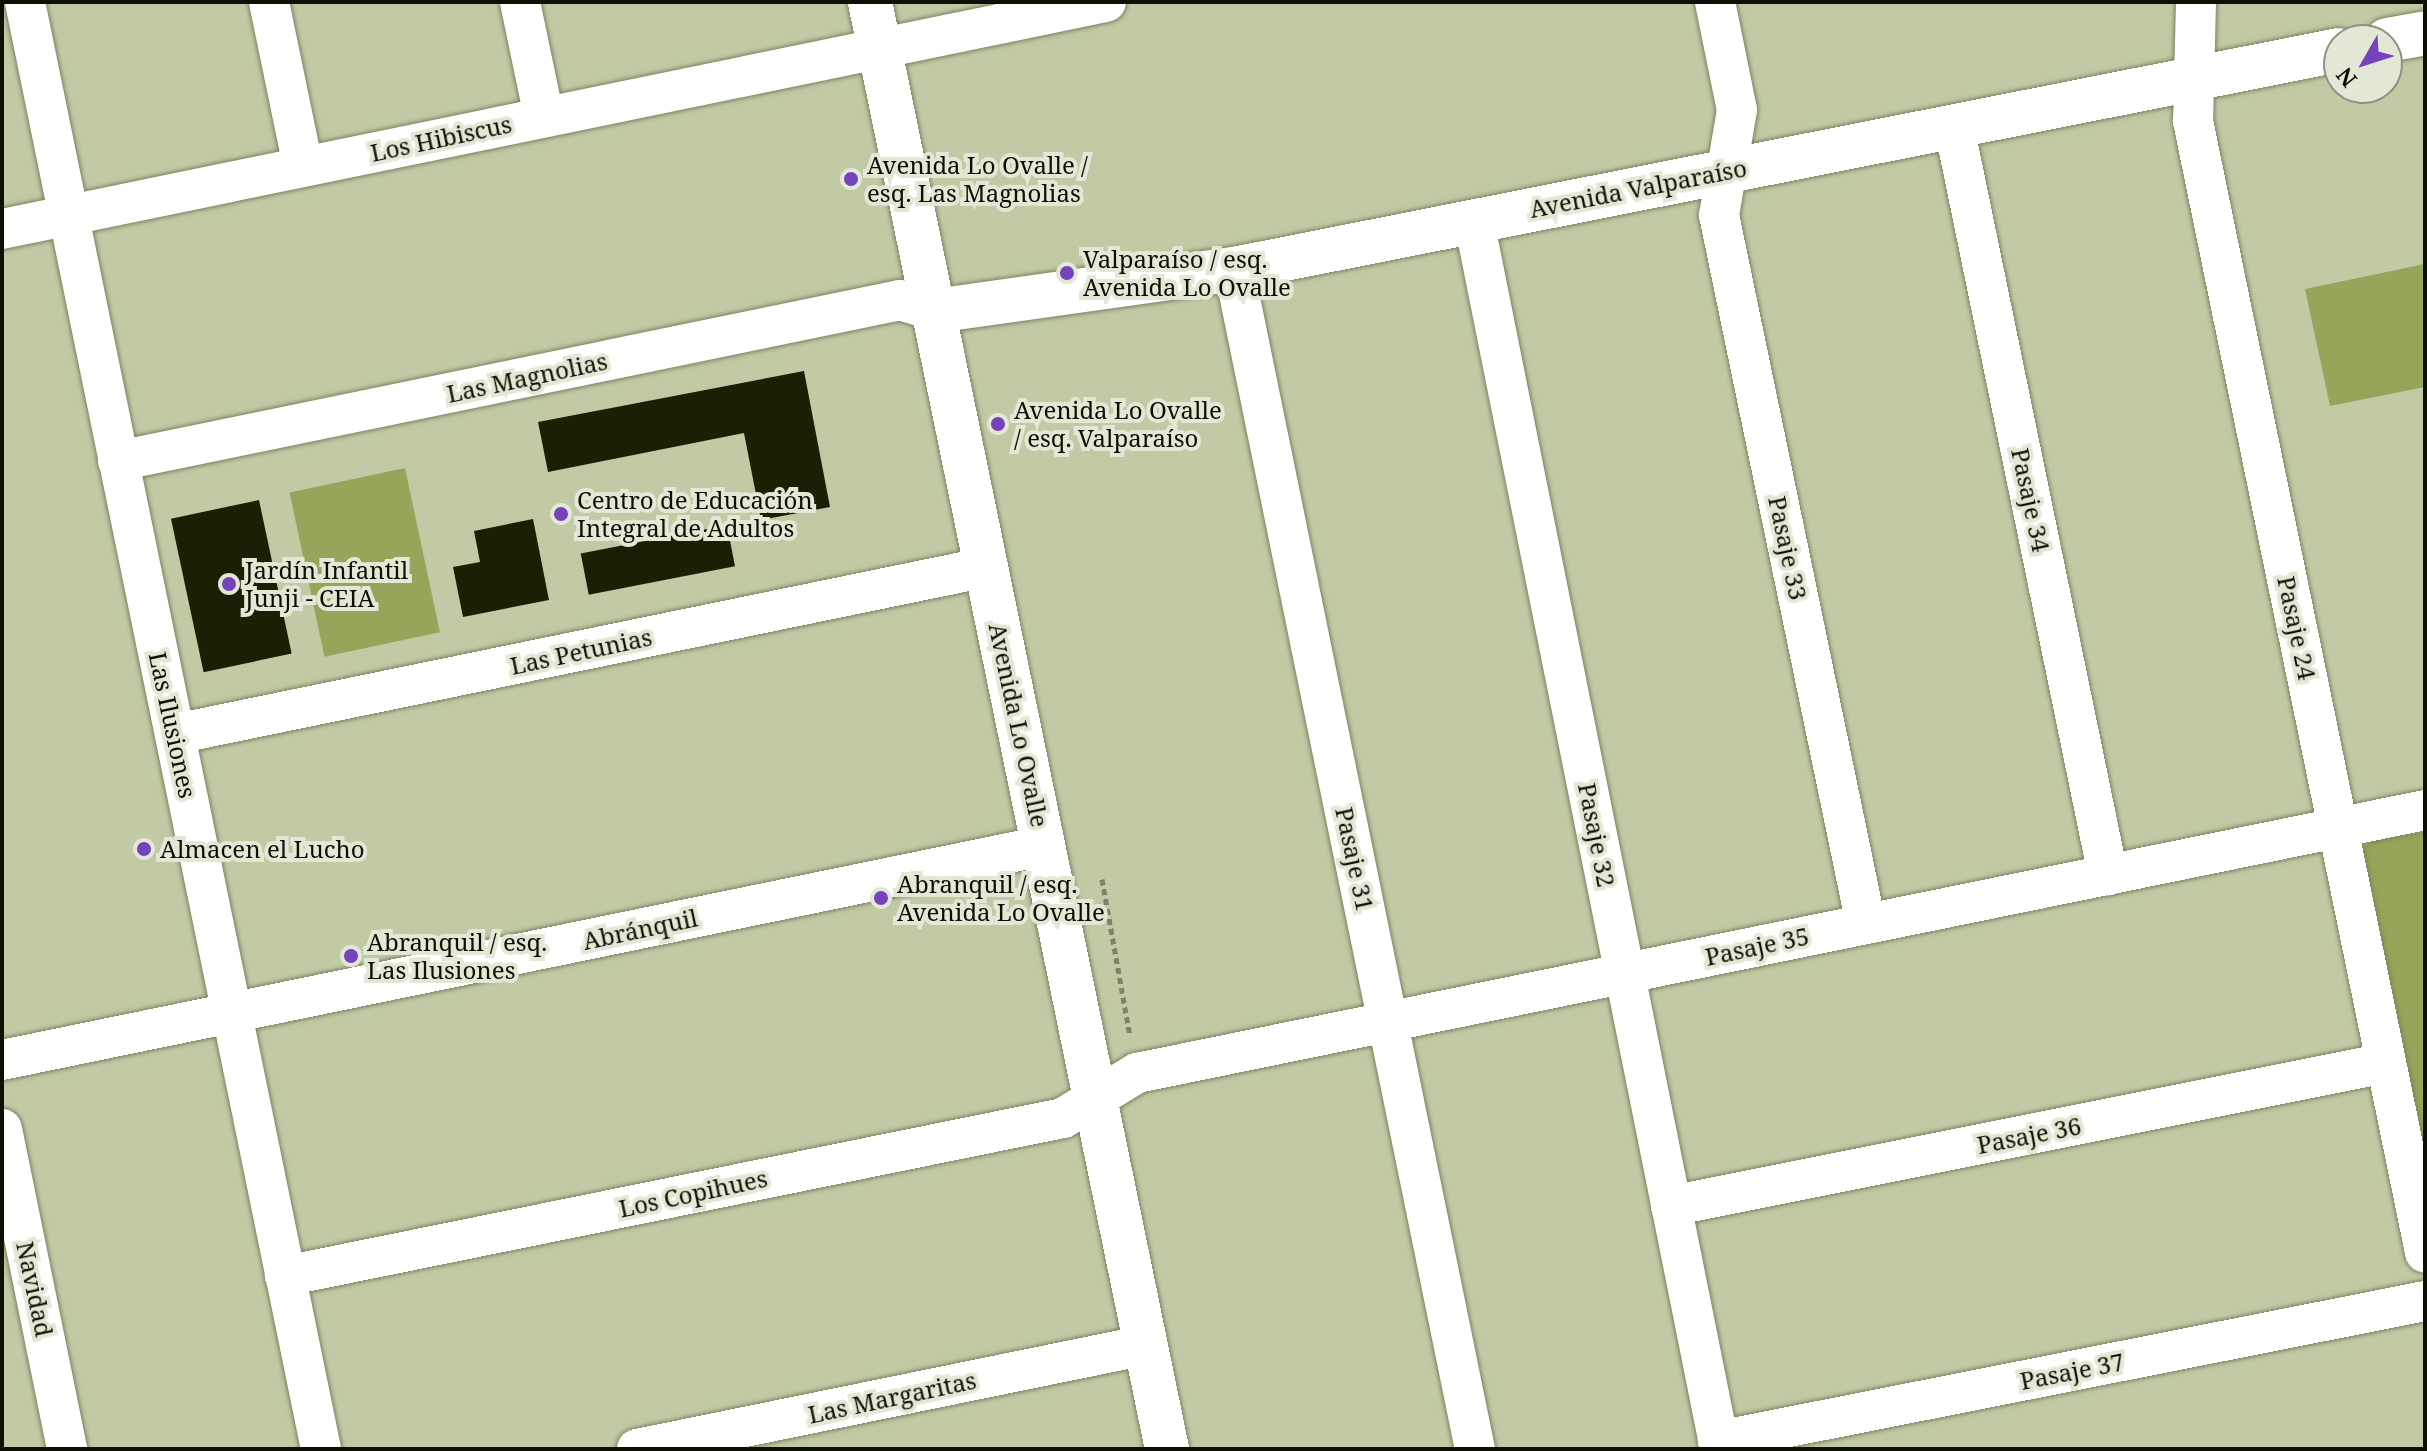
<!DOCTYPE html>
<meta charset="utf-8">
<style>
body{margin:0}
#map{position:relative;width:2427px;height:1451px;overflow:hidden;background:#c1caa5;font-family:"Noto Serif",serif}
div>[style]{position:absolute}
[style*='--x']{left:calc(var(--x)*1px);top:calc(var(--y)*1px);width:calc(var(--w)*1px);rotate:calc(var(--a)*1deg)}
.green>*{inset:0;background:#95a559;transform-origin:0 0}
.building>*{inset:0;background:#1a2003;transform-origin:0 0}
.path>*{height:5px;margin-top:-2.5px;transform-origin:0;background:repeating-linear-gradient(90deg,#7c8367 0 6px,transparent 0 10px)}
.roads{filter:drop-shadow(0 0 2px #7b8360) drop-shadow(0 0 2px #7b8360)}
.minor>*{height:40px;margin:-20px;padding:0 20px;transform-origin:20px;border-radius:20px;background:#fff}
.tertiary>*{height:44px;margin:-22px;padding:0 22px;transform-origin:22px;border-radius:22px;background:#fff}
.secondary>*{height:44px;margin:-22px;padding:0 22px;transform-origin:22px;border-radius:22px;background:#fff}
.dots>*{width:22px;height:22px;translate:-50% -50%;box-sizing:border-box;border:4px solid #e3e8d6;border-radius:50%}
span{translate:-50% -50%;white-space:nowrap;text-align:center;line-height:1.15;-webkit-text-stroke:8px #e3e8d6;paint-order:stroke}
.street-label{font-size:24px;color:#0d1004}
.poi-label{font-size:24px;color:#0d1004}
.left{translate:0 -50%;text-align:left}
.frame{position:absolute;inset:0;border:4px solid #0d1004;pointer-events:none}
.north{position:absolute;left:2323px;top:24px;width:80px;height:80px;box-sizing:border-box;background:#e3e8d6;border:2px solid #8d9282;border-radius:50%;rotate:231deg;font-size:22px;font-weight:700;line-height:32px;text-align:center;color:#0d1004}
.north::after{content:'';display:block;margin:auto;width:28px;height:36px;background:#7543bb;clip-path:polygon(50% 0,100% 100%,50% 72%,0 100%)}
</style>
<div id="map">
<div class="green">
<i style="clip-path:polygon(2425px 264px,2425px 387px,2330px 406px,2305px 289px)"></i>
<i style="left:405px;top:468px;width:168px;height:118px;rotate:78deg"></i>
<i style="clip-path:polygon(2425px 832px,2425px 1202px,2359px 851px,2371px 841px)"></i>
</div>
<div class="building">
<i style="clip-path:polygon(804px 371px,830px 507px,761px 520px,744px 433px,548px 472px,538px 422px)"></i>
<i style="left:259px;top:500px;width:157px;height:90px;rotate:78deg"></i>
<i style="clip-path:polygon(533px 519px,549px 600px,463px 617px,453px 567px,480px 562px,474px 531px)"></i>
<i style="left:727px;top:525px;width:42px;height:149px;rotate:79deg"></i>
</div>
<div class="path">
<i style="--x:1102;--y:879;--w:159;--a:79.9"></i>
</div>
<div class="roads">
<div class="minor">
<i style="--x:25;--y:2;--w:1477;--a:78.44"></i>
<i style="--x:269;--y:2;--w:167;--a:78.3"></i>
<i style="--x:520;--y:2;--w:117;--a:78.2"></i>
<i style="--x:1715;--y:2;--w:110;--a:78.5"></i>
<i style="--x:1737;--y:110;--w:107;--a:99.7"></i>
<i style="--x:1719;--y:215;--w:724;--a:78.29"></i>
<i style="--x:2196;--y:2;--w:119;--a:91.4"></i>
<i style="--x:2193;--y:121;--w:1155;--a:78.41"></i>
<i style="--x:1954;--y:126;--w:765;--a:78.38"></i>
<i style="--x:1474;--y:221;--w:1252;--a:78.67"></i>
<i style="--x:2;--y:229;--w:1127;--a:-11.62"></i>
<i style="--x:1234;--y:269;--w:1204;--a:78.46"></i>
<i style="--x:118;--y:461;--w:798;--a:-11.63"></i>
<i style="--x:900;--y:300;--w:37;--a:17"></i>
<i style="--x:175;--y:734;--w:829;--a:-11.62"></i>
<i style="--x:2;--y:1060;--w:1063;--a:-11.62"></i>
<i style="--x:2;--y:1129;--w:327;--a:78.5"></i>
<i style="--x:1671;--y:1206;--w:729;--a:-11.31"></i>
<i style="--x:285;--y:1276;--w:794;--a:-11.48"></i>
<i style="--x:1063;--y:1118;--w:87;--a:-31.3"></i>
<i style="--x:1137;--y:1073;--w:1315;--a:-11.54"></i>
<i style="--x:1718;--y:1441;--w:721;--a:-11.2"></i>
<i style="--x:637;--y:1449;--w:520;--a:-11.55"></i>
</div>
<div class="tertiary">
<i style="--x:2387;--y:40;--w:39;--a:-10"></i>
<i style="--x:935;--y:311;--w:302;--a:-8"></i>
<i style="--x:1234;--y:269;--w:1126;--a:-11.21"></i>
</div>
<div class="secondary">
<i style="--x:870;--y:2;--w:1477;--a:78.4"></i>
</div>
</div>
<div class="dots">
<i style="left:851px;top:179px;background:#7543bb"></i>
<i style="left:1067px;top:273px;background:#7543bb"></i>
<i style="left:998px;top:424px;background:#7543bb"></i>
<i style="left:561px;top:514px;background:#7543bb"></i>
<i style="left:229px;top:584px;background:#7543bb"></i>
<i style="left:144px;top:849px;background:#7543bb"></i>
<i style="left:881px;top:898px;background:#7543bb"></i>
<i style="left:351px;top:956px;background:#7543bb"></i>
</div>
<div class="street-label">
<span style="left:441px;top:138px;rotate:-12deg">Los Hibiscus</span>
<span style="left:1638px;top:188px;rotate:-11deg">Avenida Valparaíso</span>
<span style="left:527px;top:377px;rotate:-12deg">Las Magnolias</span>
<span style="left:2031px;top:500px;rotate:78deg">Pasaje 34</span>
<span style="left:1788px;top:548px;rotate:78deg">Pasaje 33</span>
<span style="left:2297px;top:628px;rotate:78deg">Pasaje 24</span>
<span style="left:581px;top:651px;rotate:-12deg">Las Petunias</span>
<span style="left:173px;top:725px;rotate:78deg">Las Ilusiones</span>
<span style="left:1019px;top:725px;rotate:78deg">Avenida Lo Ovalle</span>
<span style="left:1597px;top:835px;rotate:79deg">Pasaje 32</span>
<span style="left:1355px;top:859px;rotate:78deg">Pasaje 31</span>
<span style="left:640px;top:929px;rotate:-12deg">Abránquil</span>
<span style="left:1757px;top:946px;rotate:-12deg">Pasaje 35</span>
<span style="left:2029px;top:1135px;rotate:-11deg">Pasaje 36</span>
<span style="left:693px;top:1193px;rotate:-12deg">Los Copihues</span>
<span style="left:35px;top:1289px;rotate:78deg">Navidad</span>
<span style="left:2072px;top:1371px;rotate:-11deg">Pasaje 37</span>
<span style="left:892px;top:1397px;rotate:-12deg">Las Margaritas</span>
</div>
<div class="poi-label">
<span class="left" style="left:867px;top:179px">Avenida Lo Ovalle /<br>esq. Las Magnolias</span>
<span class="left" style="left:1083px;top:273px">Valparaíso / esq.<br>Avenida Lo Ovalle</span>
<span class="left" style="left:1014px;top:424px">Avenida Lo Ovalle<br>/ esq. Valparaíso</span>
<span class="left" style="left:577px;top:514px">Centro de Educación<br>Integral de Adultos</span>
<span class="left" style="left:245px;top:584px">Jardín Infantil<br>Junji - CEIA</span>
<span class="left" style="left:160px;top:849px">Almacen el Lucho</span>
<span class="left" style="left:897px;top:898px">Abranquil / esq.<br>Avenida Lo Ovalle</span>
<span class="left" style="left:367px;top:956px">Abranquil / esq.<br>Las Ilusiones</span>
</div>
<div class="frame"></div>
<div class="north">N</div>
</div>
